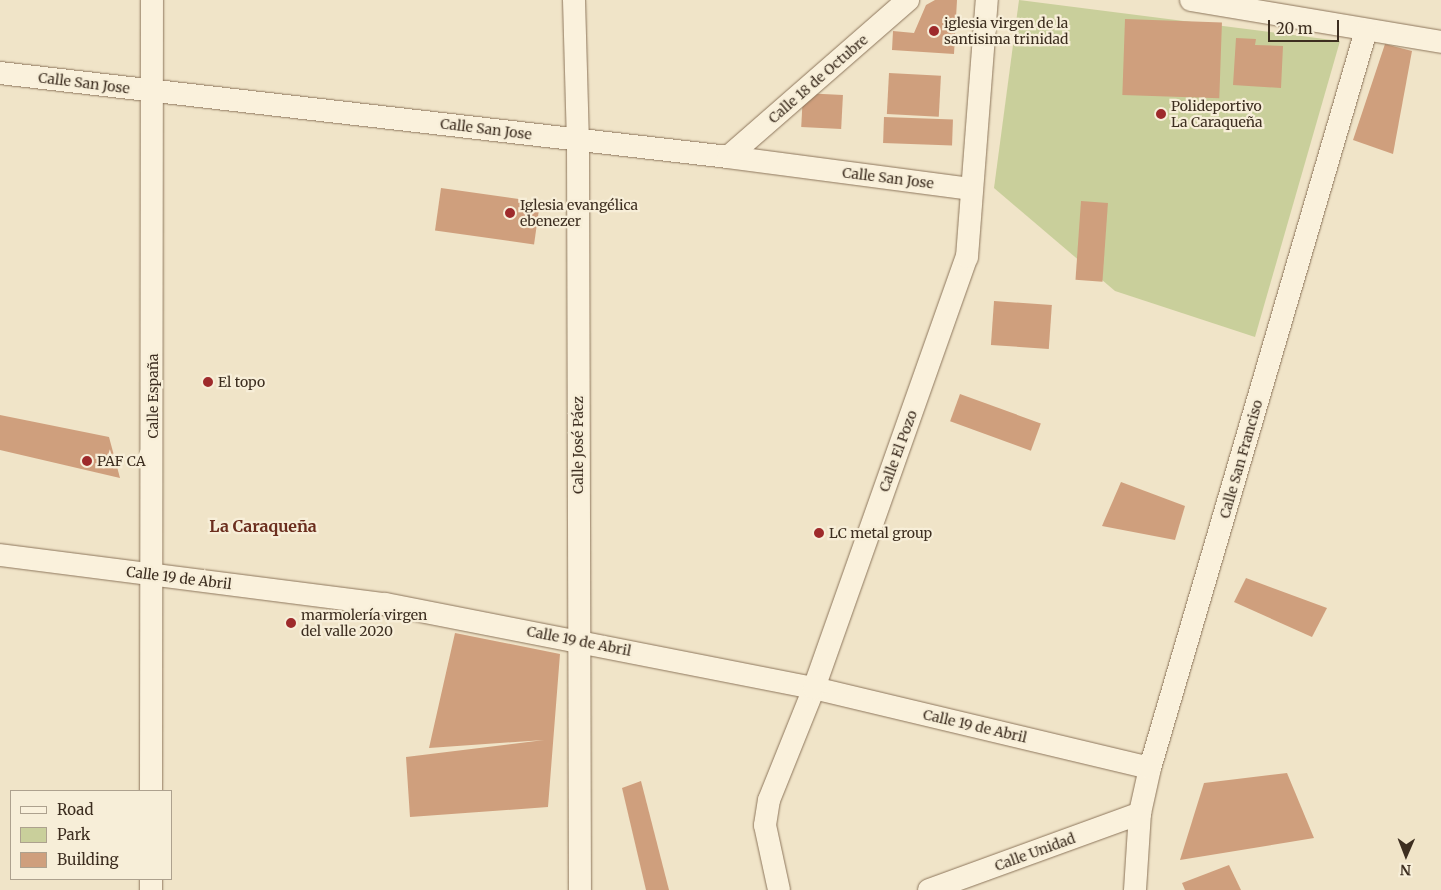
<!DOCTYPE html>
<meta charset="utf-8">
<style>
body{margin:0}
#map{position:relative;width:1441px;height:890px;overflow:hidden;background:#f0e4c8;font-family:Merriweather,serif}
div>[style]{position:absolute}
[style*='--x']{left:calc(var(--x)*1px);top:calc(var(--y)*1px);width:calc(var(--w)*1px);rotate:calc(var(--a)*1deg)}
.green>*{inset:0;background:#c9cf9b}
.building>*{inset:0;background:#cf9f7d;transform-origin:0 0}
.roads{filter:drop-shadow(0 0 1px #8d765c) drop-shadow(0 0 1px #8d765c)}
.street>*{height:22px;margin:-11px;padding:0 11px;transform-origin:11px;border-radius:11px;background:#faf1dc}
.dots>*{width:14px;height:14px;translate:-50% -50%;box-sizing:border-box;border:2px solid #f7eed8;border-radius:50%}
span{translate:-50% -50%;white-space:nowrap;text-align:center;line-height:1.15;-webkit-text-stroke:4.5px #f7eed8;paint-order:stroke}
.poi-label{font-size:14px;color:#3d2e20}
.left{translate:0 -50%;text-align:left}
.street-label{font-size:14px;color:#3d2e20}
.quarter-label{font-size:16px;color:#6b2e1e;font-weight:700}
.legend{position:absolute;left:10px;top:790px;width:162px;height:90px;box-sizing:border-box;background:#f7eed8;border:1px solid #ada18e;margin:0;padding:6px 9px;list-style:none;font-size:15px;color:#3d2e20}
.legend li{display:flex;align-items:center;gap:10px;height:25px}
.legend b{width:25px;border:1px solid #ada18e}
.north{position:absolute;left:1381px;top:830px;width:50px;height:50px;-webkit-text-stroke:4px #f7eed8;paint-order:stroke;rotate:181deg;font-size:14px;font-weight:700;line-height:20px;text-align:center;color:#3d2e20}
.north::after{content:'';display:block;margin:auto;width:18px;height:22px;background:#3d2e20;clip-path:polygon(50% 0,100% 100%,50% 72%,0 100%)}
.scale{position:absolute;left:1268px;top:20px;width:71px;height:22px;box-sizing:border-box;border:2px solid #3d2e20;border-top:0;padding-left:6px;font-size:15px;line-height:18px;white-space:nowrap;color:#3d2e20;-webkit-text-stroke:4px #f7eed8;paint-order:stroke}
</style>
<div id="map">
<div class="green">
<i style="clip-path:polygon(1019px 0,1340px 41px,1255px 337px,1115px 291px,994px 188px)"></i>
</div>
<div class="building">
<i style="clip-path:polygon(935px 0,957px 0,954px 54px,892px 50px,893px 31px,914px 33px,926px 5px)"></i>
<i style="left:1125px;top:19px;width:97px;height:76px;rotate:2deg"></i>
<i style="clip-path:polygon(1236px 38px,1256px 39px,1255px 45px,1283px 46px,1281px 88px,1233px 85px)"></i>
<i style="clip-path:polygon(1385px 44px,1412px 51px,1393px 154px,1353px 140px)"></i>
<i style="left:889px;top:73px;width:52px;height:41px;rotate:3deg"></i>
<i style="left:803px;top:93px;width:40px;height:34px;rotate:3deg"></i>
<i style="left:884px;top:117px;width:69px;height:26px;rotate:2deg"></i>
<i style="left:441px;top:188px;width:100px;height:43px;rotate:8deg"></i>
<i style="left:1081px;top:201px;width:27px;height:79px;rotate:4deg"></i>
<i style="left:994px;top:301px;width:58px;height:44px;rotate:4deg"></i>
<i style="left:960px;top:394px;width:86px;height:29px;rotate:20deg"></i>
<i style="clip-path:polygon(0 415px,109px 437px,120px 478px,0 450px)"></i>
<i style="clip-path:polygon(1121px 482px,1185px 506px,1175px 540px,1102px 526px)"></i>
<i style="clip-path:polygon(1246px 578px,1327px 608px,1312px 637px,1234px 602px)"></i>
<i style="clip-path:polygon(455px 633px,560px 654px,548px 807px,410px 817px,406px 757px,544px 740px,429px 748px)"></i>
<i style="clip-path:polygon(1287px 773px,1314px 838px,1180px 860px,1204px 783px)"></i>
<i style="clip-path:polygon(641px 781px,669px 890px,646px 890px,622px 788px)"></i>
<i style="clip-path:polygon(1229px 865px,1241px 890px,1185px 890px,1182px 883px)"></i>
</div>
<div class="roads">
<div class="street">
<i style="--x:574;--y:0;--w:140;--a:88.4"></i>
<i style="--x:578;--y:140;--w:750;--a:89.85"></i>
<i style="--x:1191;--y:0;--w:254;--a:9.5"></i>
<i style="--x:0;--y:73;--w:733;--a:6.58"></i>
<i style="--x:728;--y:157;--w:246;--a:7.5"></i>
<i style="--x:728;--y:157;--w:239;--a:-41.1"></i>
<i style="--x:0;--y:555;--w:388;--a:7.3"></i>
<i style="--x:385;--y:604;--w:437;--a:11.1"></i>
<i style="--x:814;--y:688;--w:345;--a:13.4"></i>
<i style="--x:151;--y:791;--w:791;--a:-89.93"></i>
<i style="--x:151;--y:890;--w:11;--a:-90"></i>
<i style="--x:779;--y:890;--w:66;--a:-102.2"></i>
<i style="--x:765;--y:825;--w:25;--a:-81"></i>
<i style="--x:769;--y:800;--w:121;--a:-68.1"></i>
<i style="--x:814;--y:688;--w:457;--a:-70.5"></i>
<i style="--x:967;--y:257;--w:258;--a:-85.6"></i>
<i style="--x:929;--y:890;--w:225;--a:-20"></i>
<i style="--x:1135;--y:890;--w:77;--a:-86.3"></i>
<i style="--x:1140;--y:813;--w:46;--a:-77.5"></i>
<i style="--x:1150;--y:768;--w:768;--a:-73.67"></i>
</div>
</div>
<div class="dots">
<i style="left:934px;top:31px;background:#9e2a2b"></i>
<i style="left:1161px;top:114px;background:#9e2a2b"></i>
<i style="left:510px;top:213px;background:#9e2a2b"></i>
<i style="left:208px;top:382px;background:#9e2a2b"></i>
<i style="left:87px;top:461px;background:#9e2a2b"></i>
<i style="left:819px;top:533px;background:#9e2a2b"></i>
<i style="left:291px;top:623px;background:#9e2a2b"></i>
</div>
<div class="poi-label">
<span class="left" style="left:944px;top:31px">iglesia virgen de la<br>santisima trinidad</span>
<span class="left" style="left:1171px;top:114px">Polideportivo<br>La Caraqueña</span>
<span class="left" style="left:520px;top:213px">Iglesia evangélica<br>ebenezer</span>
<span class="left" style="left:218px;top:382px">El topo</span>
<span class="left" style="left:97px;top:461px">PAF CA</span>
<span class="left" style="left:829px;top:533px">LC metal group</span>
<span class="left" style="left:301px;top:623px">marmolería virgen<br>del valle 2020</span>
</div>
<div class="street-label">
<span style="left:818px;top:79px;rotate:-41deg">Calle 18 de Octubre</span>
<span style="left:84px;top:83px;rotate:7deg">Calle San Jose</span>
<span style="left:486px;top:129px;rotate:7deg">Calle San Jose</span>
<span style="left:888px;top:178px;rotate:7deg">Calle San Jose</span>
<span style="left:153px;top:396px;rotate:-90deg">Calle España</span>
<span style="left:578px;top:445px;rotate:-90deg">Calle José Páez</span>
<span style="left:898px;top:451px;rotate:-70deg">Calle El Pozo</span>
<span style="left:1241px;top:459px;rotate:-74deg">Calle San Franciso</span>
<span style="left:179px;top:578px;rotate:7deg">Calle 19 de Abril</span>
<span style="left:579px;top:641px;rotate:11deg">Calle 19 de Abril</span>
<span style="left:975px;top:726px;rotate:13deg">Calle 19 de Abril</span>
<span style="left:1035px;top:852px;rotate:-20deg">Calle Unidad</span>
</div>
<div class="quarter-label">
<span style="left:263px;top:526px">La Caraqueña</span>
</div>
<ul class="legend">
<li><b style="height:6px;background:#faf1dc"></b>Road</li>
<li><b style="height:14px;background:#c9cf9b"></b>Park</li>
<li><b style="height:14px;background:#cf9f7d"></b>Building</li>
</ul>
<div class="north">N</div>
<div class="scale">20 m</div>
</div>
